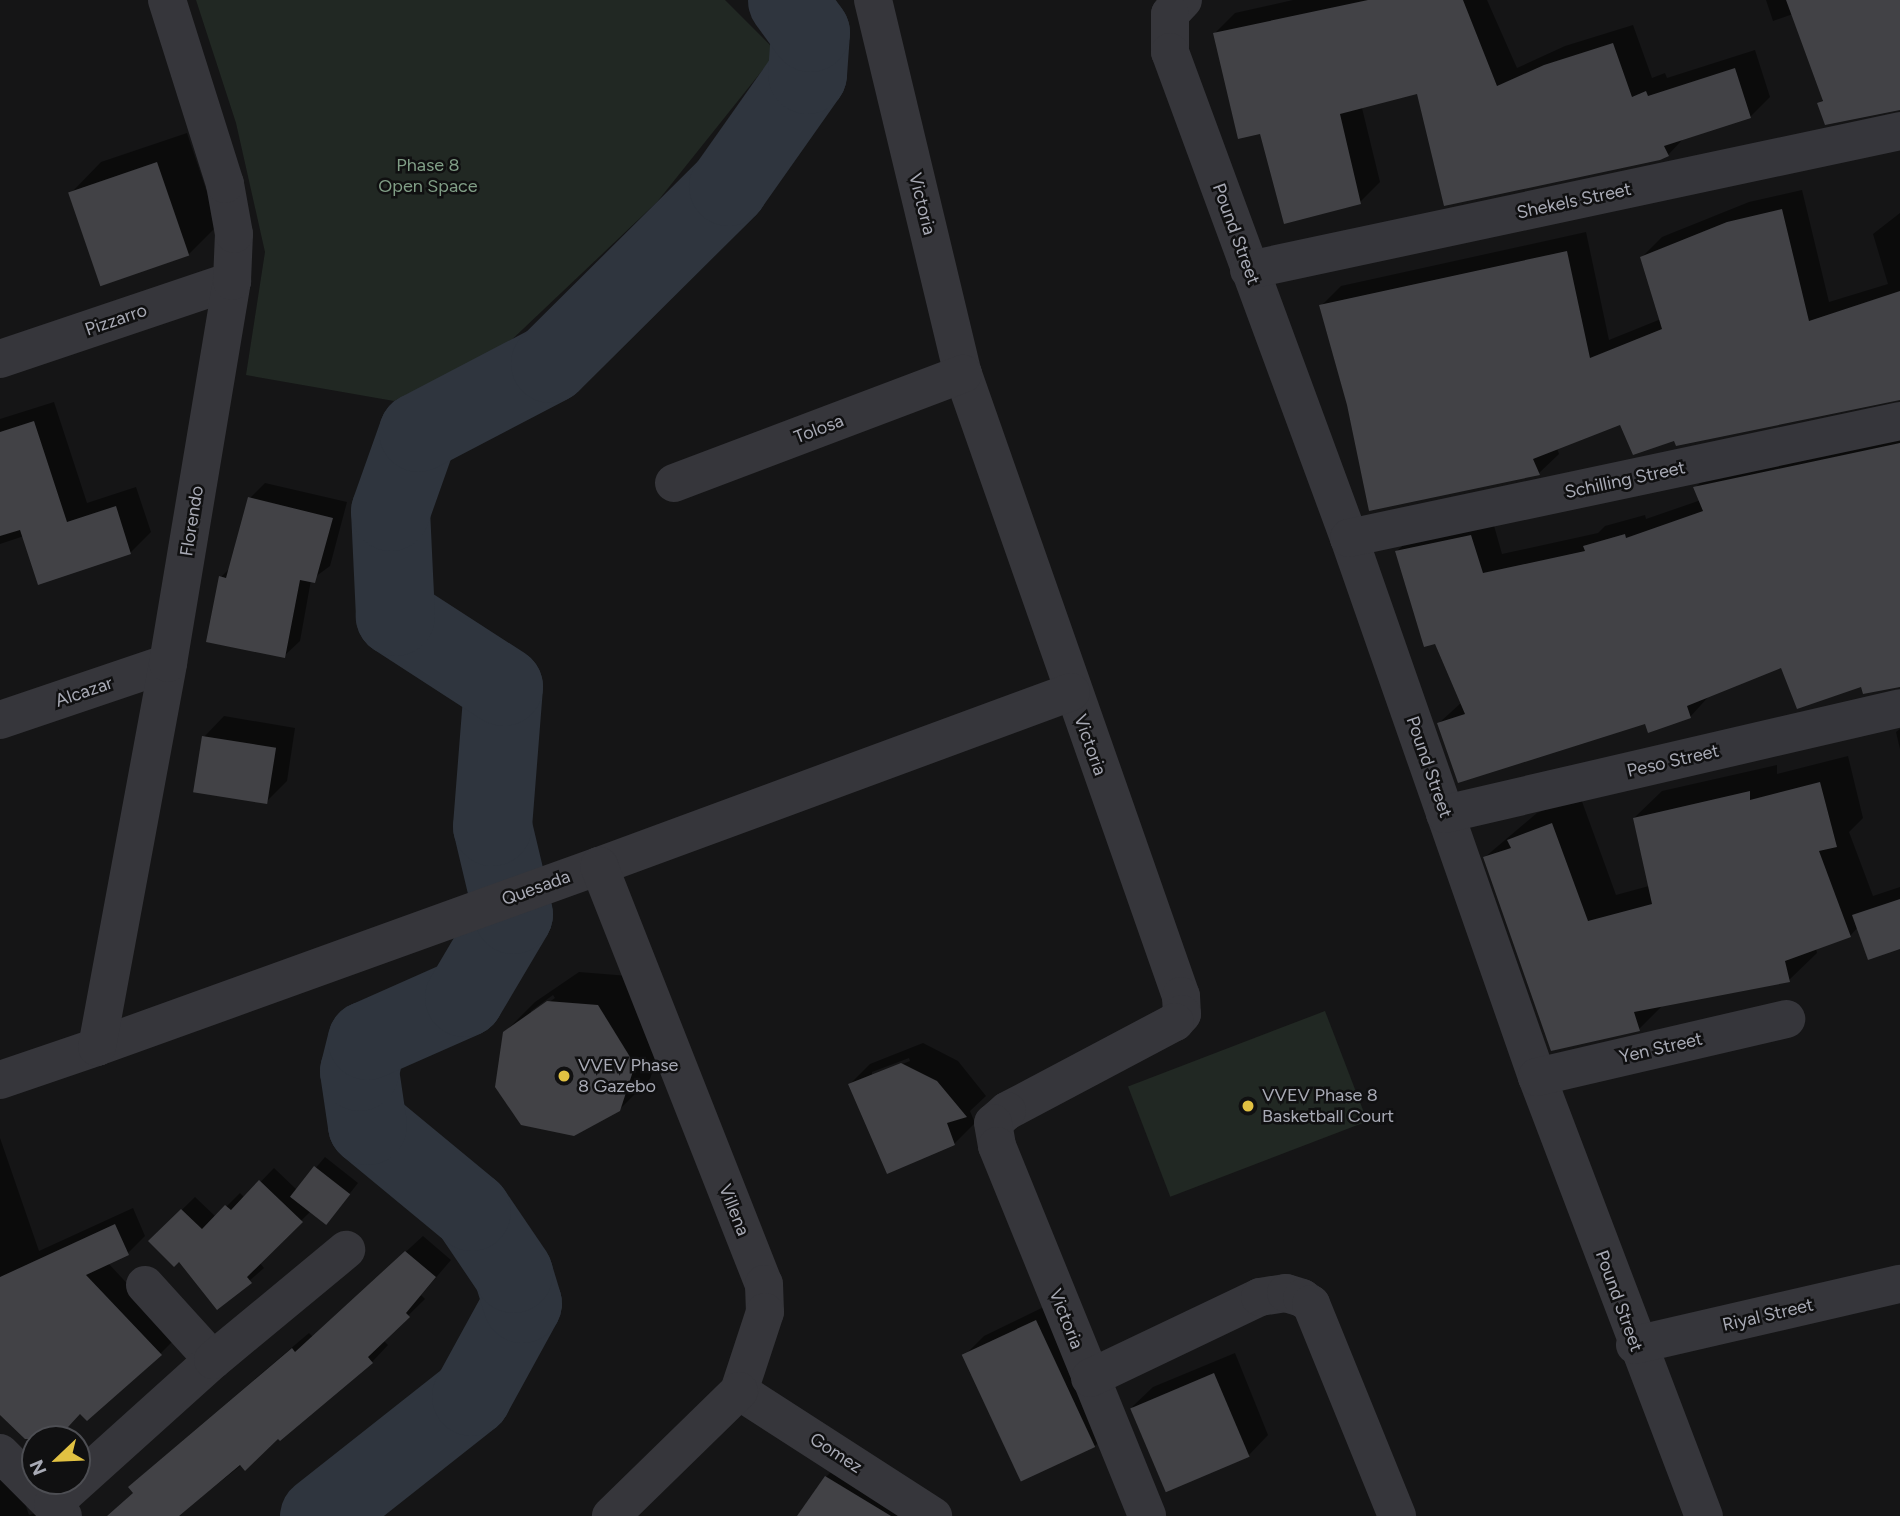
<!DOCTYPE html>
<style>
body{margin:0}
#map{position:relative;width:1900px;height:1516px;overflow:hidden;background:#151516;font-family:Figtree,sans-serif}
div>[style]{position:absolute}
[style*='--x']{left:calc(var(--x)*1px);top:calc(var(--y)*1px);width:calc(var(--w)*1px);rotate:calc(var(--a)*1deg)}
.green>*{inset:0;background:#212823;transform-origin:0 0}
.shadow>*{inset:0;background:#0007}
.river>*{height:79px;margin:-39.5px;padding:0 39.5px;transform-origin:39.5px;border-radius:39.5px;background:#2f353e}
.building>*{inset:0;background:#424246;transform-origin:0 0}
.minor>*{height:38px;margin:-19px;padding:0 19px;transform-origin:19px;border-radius:19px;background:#36363b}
.tertiary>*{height:38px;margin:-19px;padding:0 19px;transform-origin:19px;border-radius:19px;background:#36363b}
.dots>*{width:19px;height:19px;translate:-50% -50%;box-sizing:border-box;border:4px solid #101011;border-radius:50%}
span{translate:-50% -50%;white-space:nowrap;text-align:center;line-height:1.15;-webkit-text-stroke:5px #101011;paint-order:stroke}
.park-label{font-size:18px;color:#809e86}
.street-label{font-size:18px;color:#a8aab5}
.poi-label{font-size:18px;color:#a8aab5}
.left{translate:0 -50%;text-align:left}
.north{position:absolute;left:21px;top:1425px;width:70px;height:70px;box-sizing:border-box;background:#101011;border:2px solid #4d4e53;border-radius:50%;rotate:247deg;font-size:19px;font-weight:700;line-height:28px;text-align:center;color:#a8aab5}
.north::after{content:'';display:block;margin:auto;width:24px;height:32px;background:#e1c142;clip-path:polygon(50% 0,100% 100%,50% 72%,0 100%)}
</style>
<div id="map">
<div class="green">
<i style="clip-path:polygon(196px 0,725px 0,777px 52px,657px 202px,504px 347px,394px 401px,246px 375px,265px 252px,236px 123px)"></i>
<i style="left:1325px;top:1011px;width:118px;height:211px;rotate:69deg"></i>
</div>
<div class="shadow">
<i style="clip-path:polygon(1293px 0,1487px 0,1517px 68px,1565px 46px,1633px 25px,1652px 78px,1665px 73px,1667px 78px,1755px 50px,1770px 97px,1750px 117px,1685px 137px,1668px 155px,1418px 91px,1362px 108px,1380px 182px,1360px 202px,1261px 132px,1215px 33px,1235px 13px)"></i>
<i style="clip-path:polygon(1766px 0,1900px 0,1900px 105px,1819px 103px,1824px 99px,1793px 14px,1773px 21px)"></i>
<i style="clip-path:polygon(187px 133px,218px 225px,188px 255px,71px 193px,101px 162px)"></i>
<i style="clip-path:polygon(1802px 190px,1829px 302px,1888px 284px,1873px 234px,1900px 213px,1900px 398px,1621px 422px,1557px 448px,1559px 454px,1539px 473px,1370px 509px,1349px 404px,1321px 306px,1341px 286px,1586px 232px,1609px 340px,1661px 319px,1642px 257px,1662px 237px,1749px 202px)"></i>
<i style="clip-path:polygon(54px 402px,87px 503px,136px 487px,151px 532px,130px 553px,24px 536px,0 544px,0 419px)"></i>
<i style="clip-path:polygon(1900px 429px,1900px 686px,1862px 685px,1782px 666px,1710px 695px,1690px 717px,1646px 722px,1439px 723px,1462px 702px,1397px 551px,1417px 531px,1491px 515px,1502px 554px,1598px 533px,1605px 526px,1645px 515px,1646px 519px,1701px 500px,1695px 488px,1715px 468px)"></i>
<i style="clip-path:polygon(265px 483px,347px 502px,330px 566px,311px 580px,300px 641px,284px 656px,221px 577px,230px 568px,250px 498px)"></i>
<i style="clip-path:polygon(224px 716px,295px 728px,287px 781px,266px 802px,204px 737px)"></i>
<i style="clip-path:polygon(1900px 729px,1900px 749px,1896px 732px)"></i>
<i style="clip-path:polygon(1848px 756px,1863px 818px,1849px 832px,1873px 896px,1900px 887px,1900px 947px,1858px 927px,1850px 936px,1816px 948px,1817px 953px,1789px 980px,1663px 1005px,1639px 1029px,1485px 857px,1537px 813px,1580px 796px,1616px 895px,1649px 886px,1634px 818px,1662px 791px,1777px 765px,1777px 774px)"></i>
<i style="clip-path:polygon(evenodd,579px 972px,629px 976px,665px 1034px,650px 1079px,619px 1110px,504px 1033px,535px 1002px,579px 972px,553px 995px,555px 998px,531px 1015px,531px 1011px,553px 995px)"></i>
<i style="clip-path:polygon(evenodd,923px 1043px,958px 1061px,986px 1096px,970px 1111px,975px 1123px,954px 1144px,850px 1084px,870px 1064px,923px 1043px,909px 1058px,910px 1061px,872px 1076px,872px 1072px,909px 1058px)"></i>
<i style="clip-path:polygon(0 1138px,39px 1251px,133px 1208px,145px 1236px,128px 1253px,108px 1263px,177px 1337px,137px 1377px,0 1351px)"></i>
<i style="clip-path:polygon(325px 1157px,358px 1183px,335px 1212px,311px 1211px,259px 1262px,264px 1268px,218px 1308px,179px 1259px,150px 1241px,195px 1197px,216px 1217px,240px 1193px,245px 1198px,274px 1168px,297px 1190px)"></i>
<i style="clip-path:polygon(423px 1236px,451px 1260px,421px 1295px,425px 1299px,383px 1340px,388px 1345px,372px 1362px,177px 1516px,108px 1516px,135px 1492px,130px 1487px,147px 1471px,309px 1333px,313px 1337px)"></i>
<i style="clip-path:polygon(1056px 1301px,1115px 1426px,1095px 1446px,964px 1356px,984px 1336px)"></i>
<i style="clip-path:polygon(1235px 1353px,1268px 1435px,1248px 1456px,1132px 1407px,1153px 1387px)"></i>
<i style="clip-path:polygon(852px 1451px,907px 1516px,799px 1516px,826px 1477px)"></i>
<i style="clip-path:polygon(11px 1462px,29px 1515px,46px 1510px,47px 1516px,0 1516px,0 1466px)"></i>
</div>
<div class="river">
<i style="--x:319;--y:1516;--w:194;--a:-38.3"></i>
<i style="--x:471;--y:1396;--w:106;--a:-61.3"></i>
<i style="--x:522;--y:1303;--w:31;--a:-107"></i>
<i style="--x:513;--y:1273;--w:75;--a:-124.1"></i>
<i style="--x:471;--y:1211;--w:135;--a:-140.4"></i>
<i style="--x:367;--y:1125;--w:55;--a:-98.4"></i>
<i style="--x:359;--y:1071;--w:32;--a:-76"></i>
<i style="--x:367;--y:1040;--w:106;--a:-23.9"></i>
<i style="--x:464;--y:997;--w:96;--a:-59.4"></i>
<i style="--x:513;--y:914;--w:90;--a:-103.4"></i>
<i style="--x:492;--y:826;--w:140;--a:-85.5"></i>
<i style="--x:503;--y:686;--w:129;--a:-147.1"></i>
<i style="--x:395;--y:616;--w:105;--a:-92.7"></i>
<i style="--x:390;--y:511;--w:84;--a:-70.5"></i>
<i style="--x:418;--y:432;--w:149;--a:-27.6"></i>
<i style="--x:550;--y:363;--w:251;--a:-44.8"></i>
<i style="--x:728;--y:186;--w:137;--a:-54.8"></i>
<i style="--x:807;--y:74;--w:42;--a:-85.9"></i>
<i style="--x:810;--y:32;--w:39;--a:-126"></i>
</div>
<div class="building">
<i style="clip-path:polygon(1368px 0,1463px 0,1497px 86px,1544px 65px,1613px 43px,1632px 97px,1646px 91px,1648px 96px,1735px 68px,1751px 118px,1664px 146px,1669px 156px,1660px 160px,1444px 206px,1417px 94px,1340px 114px,1361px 204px,1284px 224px,1260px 134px,1238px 139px,1213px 33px)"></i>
<i style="clip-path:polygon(1786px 0,1900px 0,1900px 110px,1825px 125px,1817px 103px,1823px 101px)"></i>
<i style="left:157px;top:162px;width:99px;height:94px;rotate:71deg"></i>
<i style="clip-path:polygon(1782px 209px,1809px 321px,1900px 291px,1900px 400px,1676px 446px,1674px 441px,1633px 455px,1620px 425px,1533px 459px,1540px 475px,1369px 511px,1347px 405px,1319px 305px,1567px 251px,1590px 358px,1662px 329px,1640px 257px,1727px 222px)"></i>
<i style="clip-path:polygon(34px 421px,67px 522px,116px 506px,131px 554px,38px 585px,20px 530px,0 536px,0 432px)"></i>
<i style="clip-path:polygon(1900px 443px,1900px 687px,1863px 694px,1861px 687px,1797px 709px,1781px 668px,1687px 706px,1691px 718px,1648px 733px,1645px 724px,1458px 783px,1437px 723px,1465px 714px,1435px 644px,1424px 647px,1395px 551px,1471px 535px,1483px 573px,1585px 551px,1583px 546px,1625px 534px,1626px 538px,1703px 511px,1693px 487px)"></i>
<i style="clip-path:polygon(248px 497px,333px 518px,315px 583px,300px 580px,285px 658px,206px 642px,219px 576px,226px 578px)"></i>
<i style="left:202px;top:736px;width:75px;height:57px;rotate:9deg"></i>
<i style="clip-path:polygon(1820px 782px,1837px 847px,1819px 851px,1851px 937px,1785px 961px,1790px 982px,1634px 1012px,1640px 1031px,1551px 1051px,1483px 857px,1511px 848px,1507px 840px,1552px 823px,1588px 921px,1652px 904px,1633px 818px,1750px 791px,1750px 800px)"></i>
<i style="clip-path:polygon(1900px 899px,1900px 949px,1868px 960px,1852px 915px)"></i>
<i style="clip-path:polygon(547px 1001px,598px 1005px,635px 1065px,620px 1111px,574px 1136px,521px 1125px,495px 1087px,503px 1032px)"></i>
<i style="clip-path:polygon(901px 1063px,937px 1081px,967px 1117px,947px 1123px,955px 1145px,887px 1174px,848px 1084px)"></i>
<i style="left:314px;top:1166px;width:46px;height:39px;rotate:38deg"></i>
<i style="clip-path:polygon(259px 1180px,303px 1222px,247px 1277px,252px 1283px,217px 1310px,179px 1262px,174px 1267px,148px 1241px,181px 1209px,202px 1229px,225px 1205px,231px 1210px)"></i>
<i style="clip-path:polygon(115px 1224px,129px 1255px,86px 1275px,162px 1355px,87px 1421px,80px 1414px,57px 1439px,25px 1439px,0 1415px,0 1277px)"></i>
<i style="clip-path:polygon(405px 1251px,436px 1277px,406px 1313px,410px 1317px,368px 1357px,373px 1363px,280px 1441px,278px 1439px,245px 1471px,240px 1465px,179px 1516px,107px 1516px,133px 1493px,128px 1487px,292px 1348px,295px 1352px)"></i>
<i style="left:1036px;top:1320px;width:140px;height:82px;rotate:65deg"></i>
<i style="left:1214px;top:1373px;width:91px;height:91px;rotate:67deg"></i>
<i style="clip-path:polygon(825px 1476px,891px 1516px,797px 1516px)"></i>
</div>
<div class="minor">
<i style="--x:873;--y:0;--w:385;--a:76.5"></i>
<i style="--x:963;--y:374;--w:659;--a:70.69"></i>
<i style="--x:1181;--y:996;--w:18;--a:87"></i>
<i style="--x:1182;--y:1014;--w:11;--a:131"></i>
<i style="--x:1175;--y:1022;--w:190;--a:152.1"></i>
<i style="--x:1007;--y:1111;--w:18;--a:139"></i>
<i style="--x:993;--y:1123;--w:23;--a:80"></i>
<i style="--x:997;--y:1146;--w:399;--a:67.9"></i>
<i style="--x:1183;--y:0;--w:19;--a:133"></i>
<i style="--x:1170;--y:14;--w:38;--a:90"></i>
<i style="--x:1170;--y:52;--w:518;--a:69.78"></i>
<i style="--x:1349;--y:538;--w:571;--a:70.77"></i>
<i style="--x:1537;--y:1077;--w:470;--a:69.2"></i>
<i style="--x:1249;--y:270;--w:666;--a:-12.05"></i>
<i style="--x:0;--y:359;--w:245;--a:-18.6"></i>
<i style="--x:674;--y:483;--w:309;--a:-20.7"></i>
<i style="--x:1349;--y:538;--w:563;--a:-11.99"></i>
<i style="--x:0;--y:720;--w:177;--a:-18.7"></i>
<i style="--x:1445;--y:814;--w:467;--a:-13.1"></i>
<i style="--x:599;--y:866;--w:503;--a:-20.24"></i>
<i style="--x:1537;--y:1077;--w:256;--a:-13.1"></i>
<i style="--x:0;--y:1080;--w:102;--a:-18.8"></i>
<i style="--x:145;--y:1285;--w:101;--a:47.8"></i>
<i style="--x:1635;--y:1345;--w:272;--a:-13"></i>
<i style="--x:1090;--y:1378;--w:188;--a:-25.5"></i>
<i style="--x:1260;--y:1297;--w:26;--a:-9"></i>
<i style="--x:1286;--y:1293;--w:17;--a:17"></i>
<i style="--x:1302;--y:1298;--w:11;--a:34"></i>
<i style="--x:1311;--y:1304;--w:229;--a:67.9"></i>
<i style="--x:739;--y:1391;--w:231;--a:32.8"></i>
<i style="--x:0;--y:1453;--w:89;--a:45"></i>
<i style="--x:53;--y:1504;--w:215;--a:-42"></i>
<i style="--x:213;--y:1360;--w:173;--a:-39.6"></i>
</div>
<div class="tertiary">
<i style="--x:97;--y:1047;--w:534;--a:-19.83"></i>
<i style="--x:599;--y:866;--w:449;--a:68.5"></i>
<i style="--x:764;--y:1284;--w:28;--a:88"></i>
<i style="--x:765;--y:1312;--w:83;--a:108.2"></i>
<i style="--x:739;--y:1391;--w:179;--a:135.7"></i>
<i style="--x:97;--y:1047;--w:391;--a:-79.5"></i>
<i style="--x:168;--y:663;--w:387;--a:-80.5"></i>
<i style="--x:232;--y:281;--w:47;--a:-87.6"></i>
<i style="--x:234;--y:234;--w:51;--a:-100.2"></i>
<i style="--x:225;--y:184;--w:193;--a:-107.5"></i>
</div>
<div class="dots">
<i style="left:564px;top:1076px;background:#e1c142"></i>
<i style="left:1248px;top:1106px;background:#e1c142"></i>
</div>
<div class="park-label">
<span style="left:428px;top:176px">Phase 8<br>Open Space</span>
</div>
<div class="street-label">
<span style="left:1574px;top:201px;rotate:-12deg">Shekels Street</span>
<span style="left:922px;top:204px;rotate:76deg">Victoria</span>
<span style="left:1236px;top:234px;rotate:70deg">Pound Street</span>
<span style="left:116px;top:320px;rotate:-19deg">Pizzarro</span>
<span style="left:819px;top:429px;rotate:-21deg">Tolosa</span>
<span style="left:1625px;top:480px;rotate:-12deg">Schilling Street</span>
<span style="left:192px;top:521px;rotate:-81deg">Florendo</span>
<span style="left:84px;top:692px;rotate:-19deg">Alcazar</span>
<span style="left:1090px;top:745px;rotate:70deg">Victoria</span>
<span style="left:1673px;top:761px;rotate:-13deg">Peso Street</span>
<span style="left:1429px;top:767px;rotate:71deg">Pound Street</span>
<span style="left:536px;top:888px;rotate:-20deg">Quesada</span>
<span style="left:1661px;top:1048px;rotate:-13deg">Yen Street</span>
<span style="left:734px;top:1210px;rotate:68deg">Villena</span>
<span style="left:1619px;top:1301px;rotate:70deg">Pound Street</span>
<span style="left:1768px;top:1315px;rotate:-13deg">Riyal Street</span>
<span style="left:1066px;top:1319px;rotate:68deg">Victoria</span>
<span style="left:836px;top:1453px;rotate:33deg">Gomez</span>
</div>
<div class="poi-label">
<span class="left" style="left:578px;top:1076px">VVEV Phase<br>8 Gazebo</span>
<span class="left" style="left:1262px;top:1106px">VVEV Phase 8<br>Basketball Court</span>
</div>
<div class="north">N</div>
</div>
